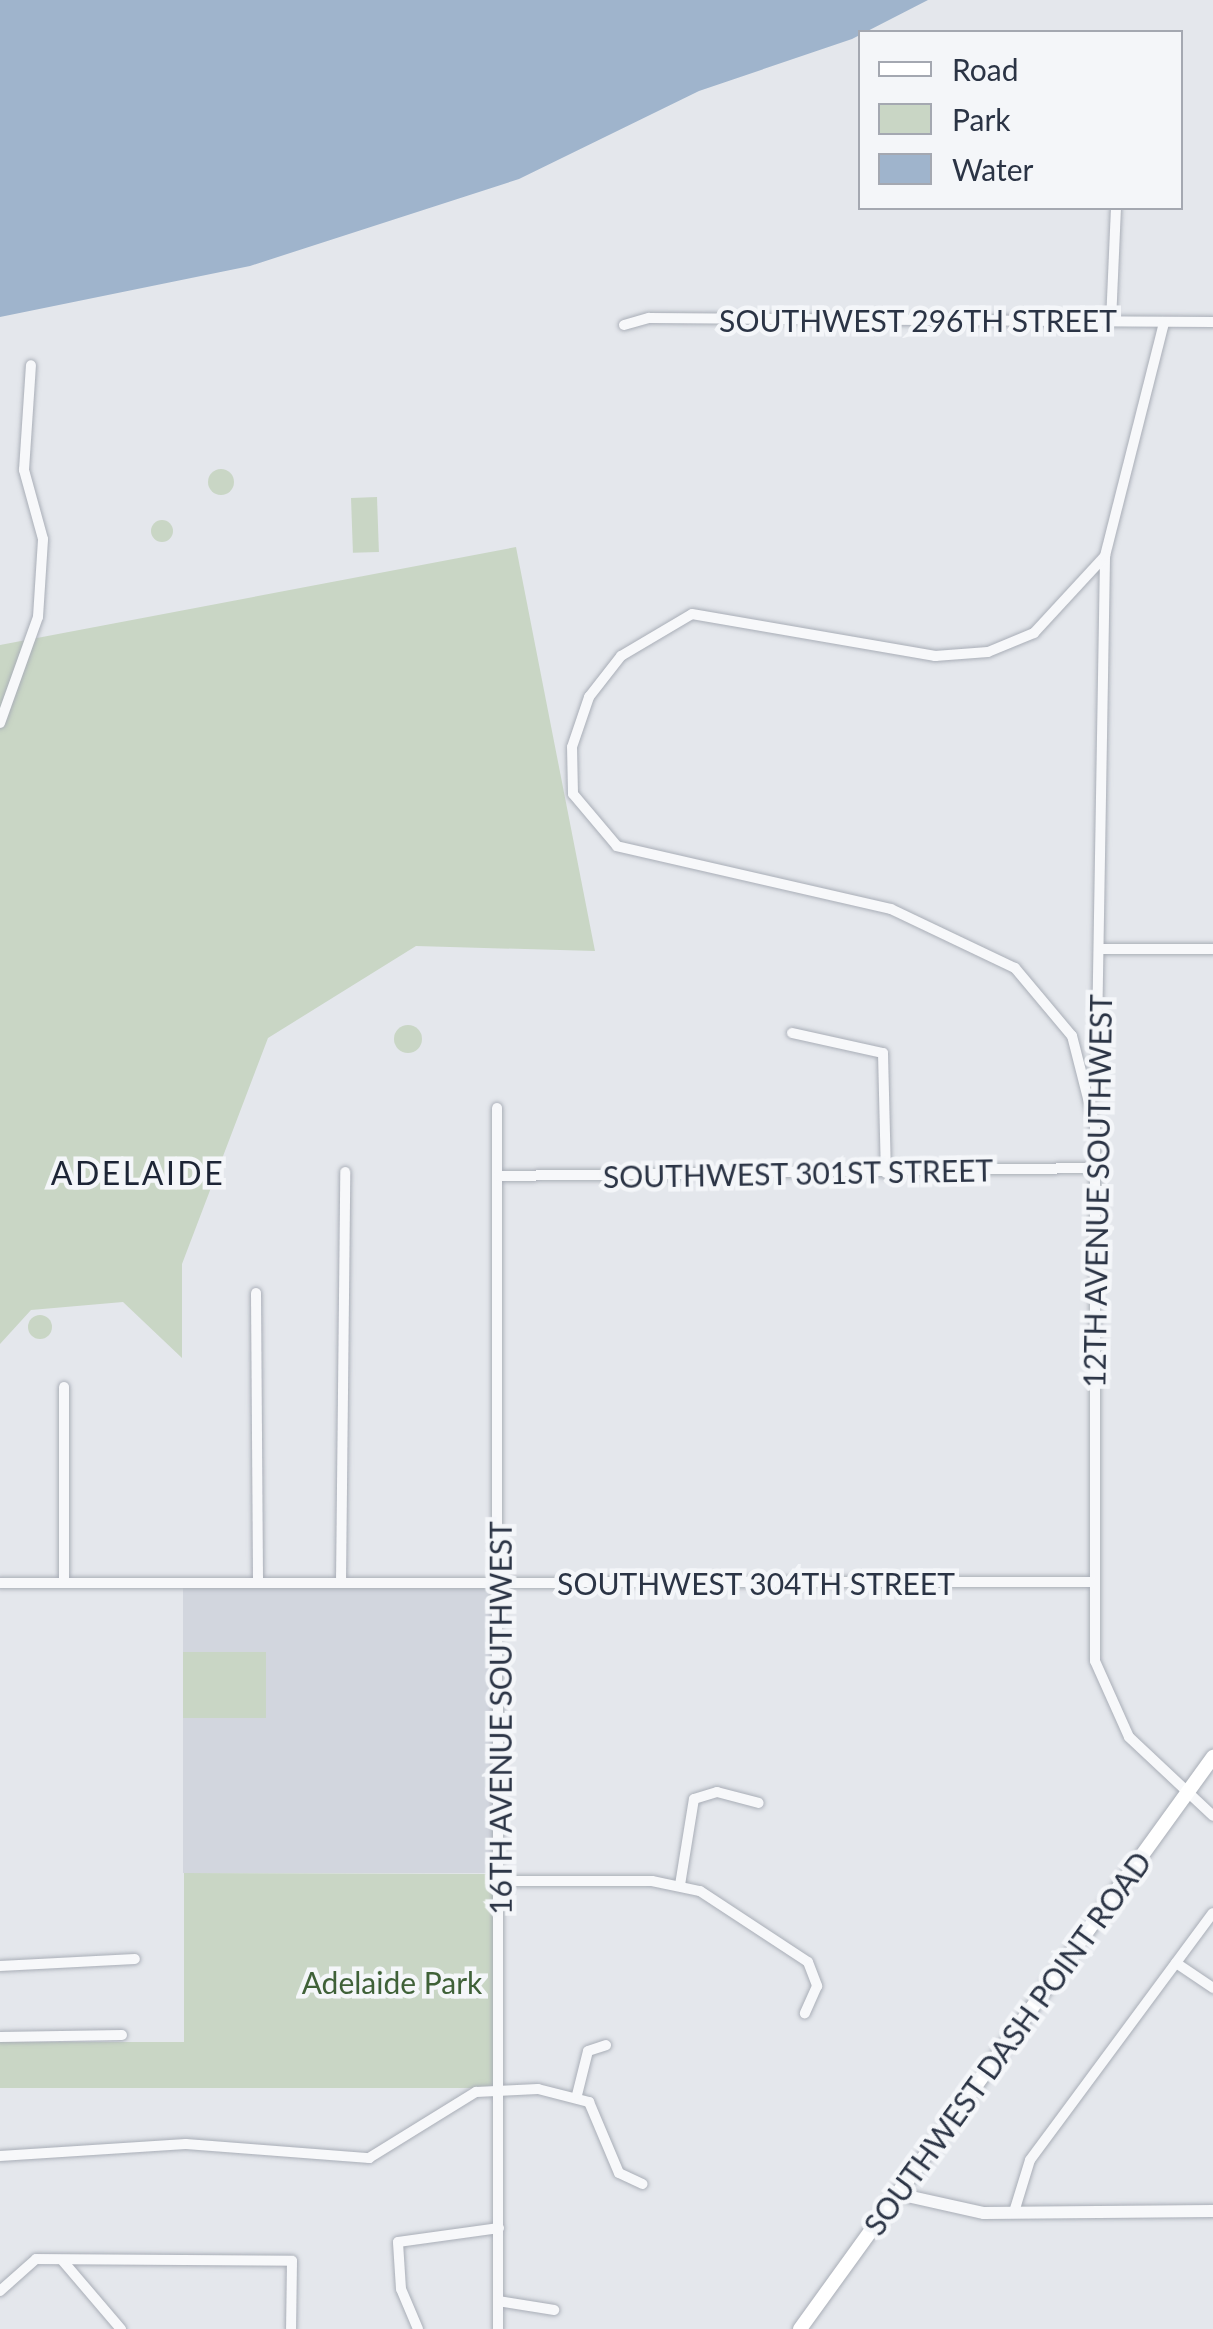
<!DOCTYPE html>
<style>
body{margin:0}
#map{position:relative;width:1213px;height:2329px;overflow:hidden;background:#e4e7ec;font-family:Lato,sans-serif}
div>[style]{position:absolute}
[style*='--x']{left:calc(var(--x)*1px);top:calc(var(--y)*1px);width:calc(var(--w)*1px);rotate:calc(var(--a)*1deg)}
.built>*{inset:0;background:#d2d6de;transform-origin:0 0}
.green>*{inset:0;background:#c9d6c5;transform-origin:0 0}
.round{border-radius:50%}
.water>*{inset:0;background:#9fb4cc}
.roads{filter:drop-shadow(0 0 2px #a9aeb7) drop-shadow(0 0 2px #a9aeb7)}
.minor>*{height:10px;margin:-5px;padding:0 5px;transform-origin:5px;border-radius:5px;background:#f7f8fa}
.tertiary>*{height:12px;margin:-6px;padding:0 6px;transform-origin:6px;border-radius:6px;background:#f7f8fa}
.secondary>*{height:14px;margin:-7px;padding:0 7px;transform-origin:7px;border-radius:7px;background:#fff}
span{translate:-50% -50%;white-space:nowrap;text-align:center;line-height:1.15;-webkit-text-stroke:9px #f4f6f9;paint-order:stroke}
.street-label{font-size:30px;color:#2b3445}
.park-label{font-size:30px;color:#3f6138}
.neighbourhood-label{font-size:32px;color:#1d2536;letter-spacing:2.5px}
.legend{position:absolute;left:858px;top:30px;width:325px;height:180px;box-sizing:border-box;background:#f4f6f9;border:2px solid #a4a8b1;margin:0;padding:12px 18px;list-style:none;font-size:30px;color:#2b3445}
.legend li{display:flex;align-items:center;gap:20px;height:50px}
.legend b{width:50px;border:2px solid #a4a8b1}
</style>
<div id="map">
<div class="built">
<i style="left:183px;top:1583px;width:318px;height:290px"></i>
</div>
<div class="green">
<i class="round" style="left:208px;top:469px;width:26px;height:26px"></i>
<i style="left:377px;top:497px;width:55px;height:26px;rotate:88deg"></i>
<i class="round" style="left:151px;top:520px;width:22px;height:22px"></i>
<i style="clip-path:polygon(516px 547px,595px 951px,416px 946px,268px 1038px,182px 1264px,182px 1358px,123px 1302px,31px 1310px,0 1344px,0 645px)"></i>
<i class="round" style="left:394px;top:1025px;width:28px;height:28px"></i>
<i class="round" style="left:28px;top:1315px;width:24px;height:24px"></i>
<i style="left:266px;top:1652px;width:66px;height:83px;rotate:90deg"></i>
<i style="clip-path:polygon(184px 1873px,500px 1874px,500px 2088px,0 2088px,0 2042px,184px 2042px)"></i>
</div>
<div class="water">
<i style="clip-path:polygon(0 0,928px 0,852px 39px,699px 91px,519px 179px,250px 266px,0 317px)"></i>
</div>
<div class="roads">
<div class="minor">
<i style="--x:1111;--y:322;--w:114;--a:-87.5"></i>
<i style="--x:624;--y:325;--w:26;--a:-16"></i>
<i style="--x:649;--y:318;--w:564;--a:0.41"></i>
<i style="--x:0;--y:723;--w:113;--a:-70.3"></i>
<i style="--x:38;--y:617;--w:78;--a:-86.3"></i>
<i style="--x:43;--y:539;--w:72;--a:-105.4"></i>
<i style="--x:24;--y:470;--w:105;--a:-86.2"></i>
<i style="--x:1100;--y:949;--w:113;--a:0"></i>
<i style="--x:792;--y:1033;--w:93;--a:12.4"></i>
<i style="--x:883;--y:1053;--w:120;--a:88.6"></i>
<i style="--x:1096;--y:1095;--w:538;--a:-89.04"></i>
<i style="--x:497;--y:1108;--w:1221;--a:89.95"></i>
<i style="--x:1095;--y:1122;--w:539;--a:90"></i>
<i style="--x:1095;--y:1661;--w:83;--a:65.9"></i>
<i style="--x:1129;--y:1737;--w:115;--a:43.2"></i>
<i style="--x:1095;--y:1126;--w:93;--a:-104.3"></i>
<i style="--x:1072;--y:1036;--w:89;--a:-130"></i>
<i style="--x:1015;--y:968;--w:137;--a:-154.6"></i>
<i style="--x:891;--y:909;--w:281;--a:-167.1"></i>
<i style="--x:617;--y:846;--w:68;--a:-130.2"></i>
<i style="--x:573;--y:794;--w:47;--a:-91.2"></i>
<i style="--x:572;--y:747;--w:53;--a:-71.2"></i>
<i style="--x:589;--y:697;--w:52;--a:-52"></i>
<i style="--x:621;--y:656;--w:82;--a:-30.6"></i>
<i style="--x:692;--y:614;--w:247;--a:9.8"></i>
<i style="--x:935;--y:656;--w:53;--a:-4.3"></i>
<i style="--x:988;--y:652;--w:50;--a:-22.4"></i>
<i style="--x:1034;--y:633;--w:105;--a:-47.3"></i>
<i style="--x:1105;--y:556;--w:241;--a:-75.8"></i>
<i style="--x:499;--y:1176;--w:597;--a:-0.77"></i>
<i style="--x:256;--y:1293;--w:290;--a:89.6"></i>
<i style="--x:64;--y:1387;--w:196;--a:90"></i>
<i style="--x:0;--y:1583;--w:1092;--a:-0.05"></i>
<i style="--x:341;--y:1583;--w:411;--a:-89.4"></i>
<i style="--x:501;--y:1881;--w:151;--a:0"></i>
<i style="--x:652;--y:1881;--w:49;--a:11.8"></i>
<i style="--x:700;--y:1891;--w:129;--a:33.3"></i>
<i style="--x:808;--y:1962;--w:26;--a:69"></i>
<i style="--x:817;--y:1986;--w:30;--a:114"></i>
<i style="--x:680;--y:1885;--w:87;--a:-80.8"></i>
<i style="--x:694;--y:1799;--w:24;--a:-17"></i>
<i style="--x:717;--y:1792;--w:43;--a:14.7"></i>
<i style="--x:1176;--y:1963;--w:45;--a:34"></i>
<i style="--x:0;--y:1966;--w:135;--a:-3"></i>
<i style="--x:0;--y:2037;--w:122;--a:-0.9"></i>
<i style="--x:577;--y:2095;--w:45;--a:-76"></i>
<i style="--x:588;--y:2051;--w:19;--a:-18"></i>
<i style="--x:0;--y:2156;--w:186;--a:-3.7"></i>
<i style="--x:186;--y:2144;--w:184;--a:4.4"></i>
<i style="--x:369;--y:2158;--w:126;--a:-31.7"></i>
<i style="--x:476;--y:2092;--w:62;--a:-2.8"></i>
<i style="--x:538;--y:2089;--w:53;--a:14.3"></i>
<i style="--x:589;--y:2102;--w:77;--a:67.1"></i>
<i style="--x:619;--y:2173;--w:26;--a:25"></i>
<i style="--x:1014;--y:2212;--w:54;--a:-72.9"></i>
<i style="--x:1030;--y:2160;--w:307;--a:-53.5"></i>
<i style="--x:62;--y:2260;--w:91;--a:49.5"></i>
<i style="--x:0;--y:2291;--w:48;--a:-41.6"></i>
<i style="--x:36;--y:2259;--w:256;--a:0.4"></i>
<i style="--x:292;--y:2261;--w:68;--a:90.8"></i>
<i style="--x:498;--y:2301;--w:57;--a:9.1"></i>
<i style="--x:418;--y:2329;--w:43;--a:-113"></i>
<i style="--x:401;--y:2289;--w:47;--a:-93.7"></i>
<i style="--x:398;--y:2242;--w:102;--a:-7.9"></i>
</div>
<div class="tertiary">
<i style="--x:898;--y:2194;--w:88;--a:12.5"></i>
<i style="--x:984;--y:2213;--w:229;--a:-0.5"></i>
</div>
<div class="secondary">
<i style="--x:800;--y:2329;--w:706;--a:-54.17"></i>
</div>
</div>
<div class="street-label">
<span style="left:918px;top:320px">SOUTHWEST 296TH STREET</span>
<span style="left:798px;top:1173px;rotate:-1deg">SOUTHWEST 301ST STREET</span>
<span style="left:1097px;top:1191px;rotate:-89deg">12TH AVENUE SOUTHWEST</span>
<span style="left:756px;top:1583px">SOUTHWEST 304TH STREET</span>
<span style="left:500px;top:1718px;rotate:-90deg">16TH AVENUE SOUTHWEST</span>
<span style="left:1007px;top:2043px;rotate:-54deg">SOUTHWEST DASH POINT ROAD</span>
</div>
<div class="park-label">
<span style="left:392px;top:1982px">Adelaide Park</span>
</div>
<div class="neighbourhood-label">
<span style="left:138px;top:1173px">ADELAIDE</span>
</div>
<ul class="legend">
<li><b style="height:12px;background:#fff"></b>Road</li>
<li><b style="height:28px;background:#c9d6c5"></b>Park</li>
<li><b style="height:28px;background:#9fb4cc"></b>Water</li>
</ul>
</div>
